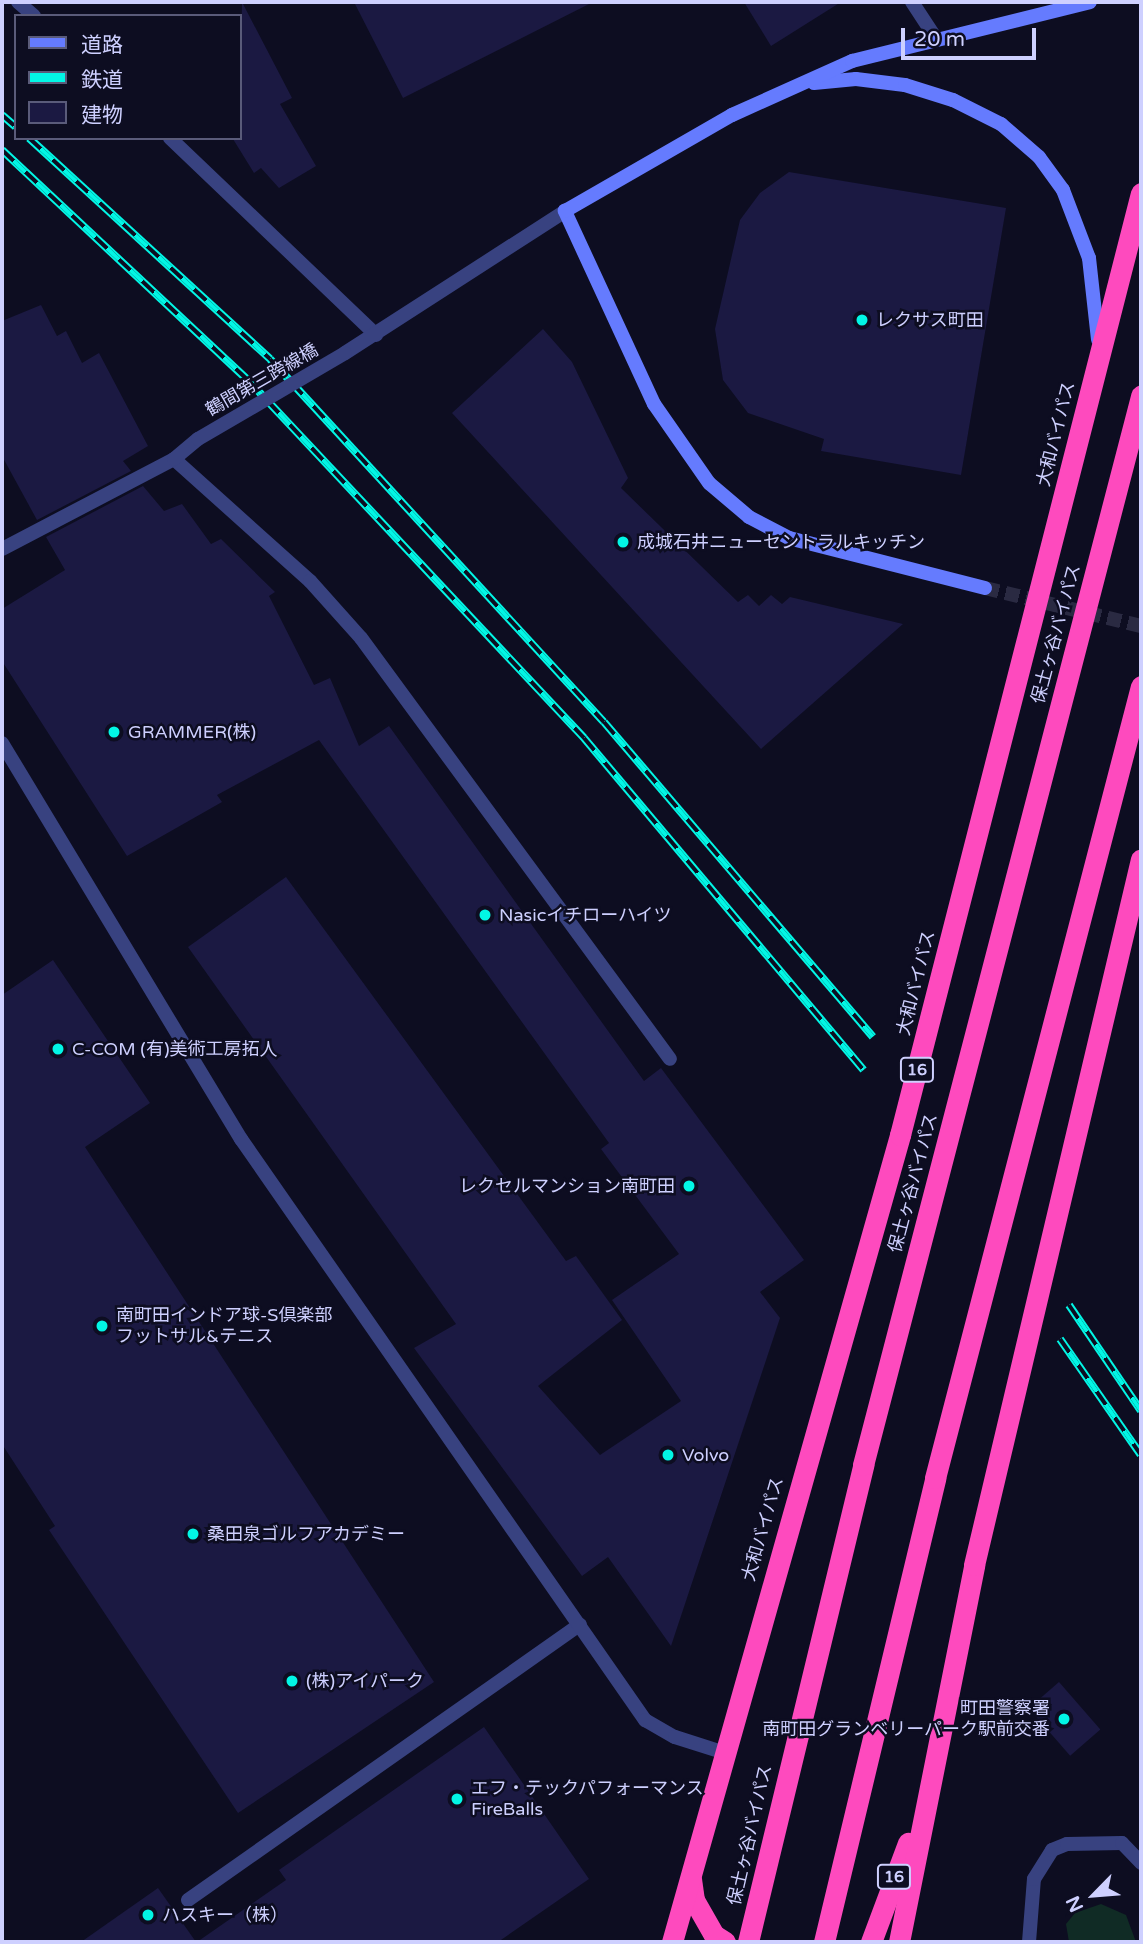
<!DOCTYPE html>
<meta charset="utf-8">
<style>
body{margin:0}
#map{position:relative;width:1143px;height:1944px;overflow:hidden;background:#0d0d21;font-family:"Varela Round","Noto Sans JP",sans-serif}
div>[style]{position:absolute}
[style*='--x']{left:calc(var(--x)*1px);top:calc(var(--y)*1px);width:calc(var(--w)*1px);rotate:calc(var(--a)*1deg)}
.green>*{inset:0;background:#102b25}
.building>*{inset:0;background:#1b1942;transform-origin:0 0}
.secondary-tunnel>*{height:14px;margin-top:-7px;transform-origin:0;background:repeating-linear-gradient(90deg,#2a2a42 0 14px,transparent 0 21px)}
.lane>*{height:14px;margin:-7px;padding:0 7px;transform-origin:7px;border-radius:7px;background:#384280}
.street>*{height:14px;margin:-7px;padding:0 7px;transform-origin:7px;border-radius:7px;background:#384280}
.secondary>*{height:14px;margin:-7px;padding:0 7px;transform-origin:7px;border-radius:7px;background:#657bfe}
.highway>*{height:21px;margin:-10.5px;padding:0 10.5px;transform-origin:10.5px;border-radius:10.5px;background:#fe4abe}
.rail>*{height:8px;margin-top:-4px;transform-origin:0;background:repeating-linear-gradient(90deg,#0d0d21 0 16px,#02f6e5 0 32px);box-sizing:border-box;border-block:2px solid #02f6e5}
.street-bridge>*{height:14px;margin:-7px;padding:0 7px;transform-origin:7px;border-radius:7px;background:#384280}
.highway-bridge>*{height:21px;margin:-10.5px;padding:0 10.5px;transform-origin:10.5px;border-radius:10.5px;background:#fe4abe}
.dots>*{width:19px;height:19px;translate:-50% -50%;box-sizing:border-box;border:4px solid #0d0d21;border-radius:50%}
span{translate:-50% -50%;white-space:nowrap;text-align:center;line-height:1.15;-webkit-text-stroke:5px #0d0d21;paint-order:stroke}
.shield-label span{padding:2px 5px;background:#0d0d21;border:2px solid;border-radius:5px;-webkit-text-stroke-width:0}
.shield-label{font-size:16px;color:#ced0ff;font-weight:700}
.poi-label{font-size:18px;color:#ced0ff}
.left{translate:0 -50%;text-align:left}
.right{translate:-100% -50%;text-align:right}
.street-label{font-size:18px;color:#ced0ff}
.frame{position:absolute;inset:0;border:4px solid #ced0ff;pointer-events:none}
.legend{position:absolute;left:14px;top:14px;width:228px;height:126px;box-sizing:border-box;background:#0d0d21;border:2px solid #5a5b7a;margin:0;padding:9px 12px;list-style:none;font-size:21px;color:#ced0ff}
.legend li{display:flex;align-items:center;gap:14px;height:35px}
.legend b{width:35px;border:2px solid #5a5b7a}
.north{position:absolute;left:1059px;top:1860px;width:70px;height:70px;-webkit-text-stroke:5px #0d0d21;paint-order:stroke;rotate:245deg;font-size:19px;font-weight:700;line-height:28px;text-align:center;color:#ced0ff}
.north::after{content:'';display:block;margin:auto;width:24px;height:32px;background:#ced0ff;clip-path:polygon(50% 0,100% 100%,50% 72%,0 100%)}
.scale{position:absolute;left:901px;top:28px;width:135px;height:32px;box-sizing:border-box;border:4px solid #ced0ff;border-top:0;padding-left:9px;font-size:21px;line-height:24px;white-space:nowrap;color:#ced0ff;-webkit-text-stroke:5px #0d0d21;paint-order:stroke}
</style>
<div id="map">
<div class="green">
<i style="clip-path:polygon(1101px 1904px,1126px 1915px,1136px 1942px,1069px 1942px,1066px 1924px,1075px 1913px)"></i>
</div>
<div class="building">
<i style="clip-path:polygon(242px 2px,292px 98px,280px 104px,316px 166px,279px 188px,261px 168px,254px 173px,233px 139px,240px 138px)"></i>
<i style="clip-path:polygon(354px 2px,593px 2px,403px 98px)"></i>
<i style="clip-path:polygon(744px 2px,841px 2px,771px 46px)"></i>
<i style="clip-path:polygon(789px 172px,1006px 208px,961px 475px,821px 451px,824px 439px,748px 413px,723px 380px,715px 329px,740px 220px,760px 193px)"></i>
<i style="clip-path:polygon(41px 305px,57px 336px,66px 331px,82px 363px,99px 353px,148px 446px,123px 461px,131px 471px,37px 520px,2px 456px,2px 321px)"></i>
<i style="clip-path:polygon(543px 329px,572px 362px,628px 478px,621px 488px,738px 602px,748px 595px,759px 606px,771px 595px,782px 604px,790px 597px,903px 624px,761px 749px,452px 413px)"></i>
<i style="clip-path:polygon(143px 486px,164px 511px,182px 504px,211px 544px,221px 539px,275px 592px,269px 596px,314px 685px,330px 678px,359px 746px,389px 726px,644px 1081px,661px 1068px,804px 1260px,760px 1292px,780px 1318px,671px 1646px,608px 1557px,582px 1576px,414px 1348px,456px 1324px,188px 947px,286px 877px,566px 1261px,576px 1256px,622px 1320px,538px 1386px,600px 1455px,681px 1401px,612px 1300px,679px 1254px,601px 1149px,609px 1143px,319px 740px,217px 795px,222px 802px,127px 856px,2px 661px,2px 609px,65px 570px,46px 537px)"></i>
<i style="clip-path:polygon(53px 960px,150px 1103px,85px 1147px,434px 1682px,238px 1813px,49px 1530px,55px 1526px,2px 1444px,2px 995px)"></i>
<i style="left:1059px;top:1682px;width:63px;height:40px;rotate:49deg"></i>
<i style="clip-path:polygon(484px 1727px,589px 1879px,498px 1942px,197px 1942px,286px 1880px,279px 1870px)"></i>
<i style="clip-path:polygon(158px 1888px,196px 1942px,81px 1942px)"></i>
</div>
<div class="secondary-tunnel">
<i style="--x:985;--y:588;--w:161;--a:13.7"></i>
</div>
<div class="lane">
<i style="--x:188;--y:1900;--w:479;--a:-35.1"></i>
</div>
<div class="street">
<i style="--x:18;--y:2;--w:21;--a:41"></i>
<i style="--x:912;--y:2;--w:42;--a:56.7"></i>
<i style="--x:170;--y:138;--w:285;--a:43.7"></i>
<i style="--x:345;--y:353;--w:262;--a:-32.8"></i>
<i style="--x:174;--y:459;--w:183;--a:41.9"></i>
<i style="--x:310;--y:581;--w:76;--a:48.2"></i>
<i style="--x:361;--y:638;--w:522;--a:53.72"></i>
<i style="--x:2;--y:549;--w:194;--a:-27.6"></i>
<i style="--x:174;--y:459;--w:31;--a:-40"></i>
<i style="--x:2;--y:743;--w:463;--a:58.9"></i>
<i style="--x:241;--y:1139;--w:708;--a:55.19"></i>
<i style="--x:645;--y:1720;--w:34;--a:30"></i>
<i style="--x:675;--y:1737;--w:49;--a:17.7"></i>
<i style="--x:1029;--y:1942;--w:63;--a:-85.5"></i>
<i style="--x:1034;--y:1879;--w:34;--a:-58"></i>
<i style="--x:1052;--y:1850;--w:16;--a:-22"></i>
<i style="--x:1067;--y:1844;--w:55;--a:-1"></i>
<i style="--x:1122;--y:1843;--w:28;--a:46"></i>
</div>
<div class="secondary">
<i style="--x:814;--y:83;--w:42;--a:-5.4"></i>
<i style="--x:856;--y:79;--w:49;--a:7"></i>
<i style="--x:905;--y:85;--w:50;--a:17.4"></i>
<i style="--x:953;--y:100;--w:54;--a:26.6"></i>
<i style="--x:1001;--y:124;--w:50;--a:41"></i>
<i style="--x:1039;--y:157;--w:41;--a:54"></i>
<i style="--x:1063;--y:190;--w:73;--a:69.1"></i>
<i style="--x:1089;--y:258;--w:82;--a:83.7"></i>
<i style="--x:985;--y:588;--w:202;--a:-165.7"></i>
<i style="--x:789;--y:538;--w:45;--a:-152.3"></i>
<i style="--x:749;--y:517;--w:52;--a:-139.6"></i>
<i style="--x:709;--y:483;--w:96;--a:-124.8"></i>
<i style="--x:654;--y:404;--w:213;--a:-114.8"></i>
<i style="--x:565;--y:211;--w:193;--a:-29.9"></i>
<i style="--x:732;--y:115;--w:132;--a:-24.2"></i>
<i style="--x:852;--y:61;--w:245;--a:-13.9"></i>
</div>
<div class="highway">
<i style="--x:691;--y:1879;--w:21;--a:82"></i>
<i style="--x:694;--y:1900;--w:40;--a:60.3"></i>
<i style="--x:714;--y:1935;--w:13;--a:32"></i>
<i style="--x:672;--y:1942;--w:839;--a:-74.22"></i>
<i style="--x:900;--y:1135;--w:972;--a:-75.65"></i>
<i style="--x:871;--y:1942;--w:106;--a:-69.5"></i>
<i style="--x:899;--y:1942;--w:384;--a:-78.7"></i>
<i style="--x:974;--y:1565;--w:725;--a:-76.69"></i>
</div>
<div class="rail">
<i style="--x:2;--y:115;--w:18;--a:41"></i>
<i style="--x:29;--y:138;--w:327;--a:42.5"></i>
<i style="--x:270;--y:359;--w:493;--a:47.4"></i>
<i style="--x:604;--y:722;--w:414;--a:49.5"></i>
<i style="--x:2;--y:150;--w:334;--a:43.1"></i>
<i style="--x:246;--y:378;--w:494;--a:46.8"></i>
<i style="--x:584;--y:738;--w:434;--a:49.9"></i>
<i style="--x:1069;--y:1305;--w:128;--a:55.8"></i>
<i style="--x:1060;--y:1339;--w:141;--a:55.1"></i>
</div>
<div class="street-bridge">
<i style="--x:198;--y:439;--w:170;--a:-30.3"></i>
</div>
<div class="highway-bridge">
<i style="--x:748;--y:1942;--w:491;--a:-76.4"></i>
<i style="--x:863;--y:1465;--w:1105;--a:-75.42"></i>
<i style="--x:824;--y:1942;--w:477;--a:-76.5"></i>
<i style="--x:935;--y:1478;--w:818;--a:-75.42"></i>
</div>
<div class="dots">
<i style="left:862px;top:320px;background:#02f6e5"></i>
<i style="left:623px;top:542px;background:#02f6e5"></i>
<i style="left:114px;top:732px;background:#02f6e5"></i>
<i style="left:485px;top:915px;background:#02f6e5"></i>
<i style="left:58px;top:1049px;background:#02f6e5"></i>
<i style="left:689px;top:1186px;background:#02f6e5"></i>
<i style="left:102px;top:1326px;background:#02f6e5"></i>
<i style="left:668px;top:1455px;background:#02f6e5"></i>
<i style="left:193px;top:1534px;background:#02f6e5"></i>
<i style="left:292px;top:1681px;background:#02f6e5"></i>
<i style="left:1064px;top:1719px;background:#02f6e5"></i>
<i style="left:457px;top:1799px;background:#02f6e5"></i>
<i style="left:148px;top:1915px;background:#02f6e5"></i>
</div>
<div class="shield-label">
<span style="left:917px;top:1070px">16</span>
<span style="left:894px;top:1877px">16</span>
</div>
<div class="poi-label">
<span class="left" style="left:876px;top:320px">レクサス町田</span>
<span class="left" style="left:637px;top:542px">成城石井ニューセントラルキッチン</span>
<span class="left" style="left:128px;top:732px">GRAMMER(株)</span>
<span class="left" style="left:499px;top:915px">Nasicイチローハイツ</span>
<span class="left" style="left:72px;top:1049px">C-COM (有)美術工房拓人</span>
<span class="right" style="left:675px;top:1186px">レクセルマンション南町田</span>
<span class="left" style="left:116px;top:1326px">南町田インドア球-S倶楽部<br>フットサル&amp;テニス</span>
<span class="left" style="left:682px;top:1455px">Volvo</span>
<span class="left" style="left:207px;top:1534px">桑田泉ゴルフアカデミー</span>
<span class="left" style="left:306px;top:1681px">(株)アイパーク</span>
<span class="right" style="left:1050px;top:1719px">町田警察署<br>南町田グランベリーパーク駅前交番</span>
<span class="left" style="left:471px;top:1799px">エフ・テックパフォーマンス<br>FireBalls</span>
<span class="left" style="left:162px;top:1915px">ハスキー（株）</span>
</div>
<div class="street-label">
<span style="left:262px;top:380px;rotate:-30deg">鶴間第三跨線橋</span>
<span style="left:1056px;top:434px;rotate:-76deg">大和バイパス</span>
<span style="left:1056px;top:634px;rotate:-75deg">保土ヶ谷バイパス</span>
<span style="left:916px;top:983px;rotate:-76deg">大和バイパス</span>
<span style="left:913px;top:1183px;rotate:-75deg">保土ヶ谷バイパス</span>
<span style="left:763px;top:1529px;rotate:-74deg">大和バイパス</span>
<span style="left:750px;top:1835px;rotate:-77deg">保土ヶ谷バイパス</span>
</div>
<div class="frame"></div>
<ul class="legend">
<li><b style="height:9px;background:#657bfe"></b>道路</li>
<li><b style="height:9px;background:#02f6e5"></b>鉄道</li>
<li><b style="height:19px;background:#1b1942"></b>建物</li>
</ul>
<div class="north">N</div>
<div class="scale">20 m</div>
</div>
